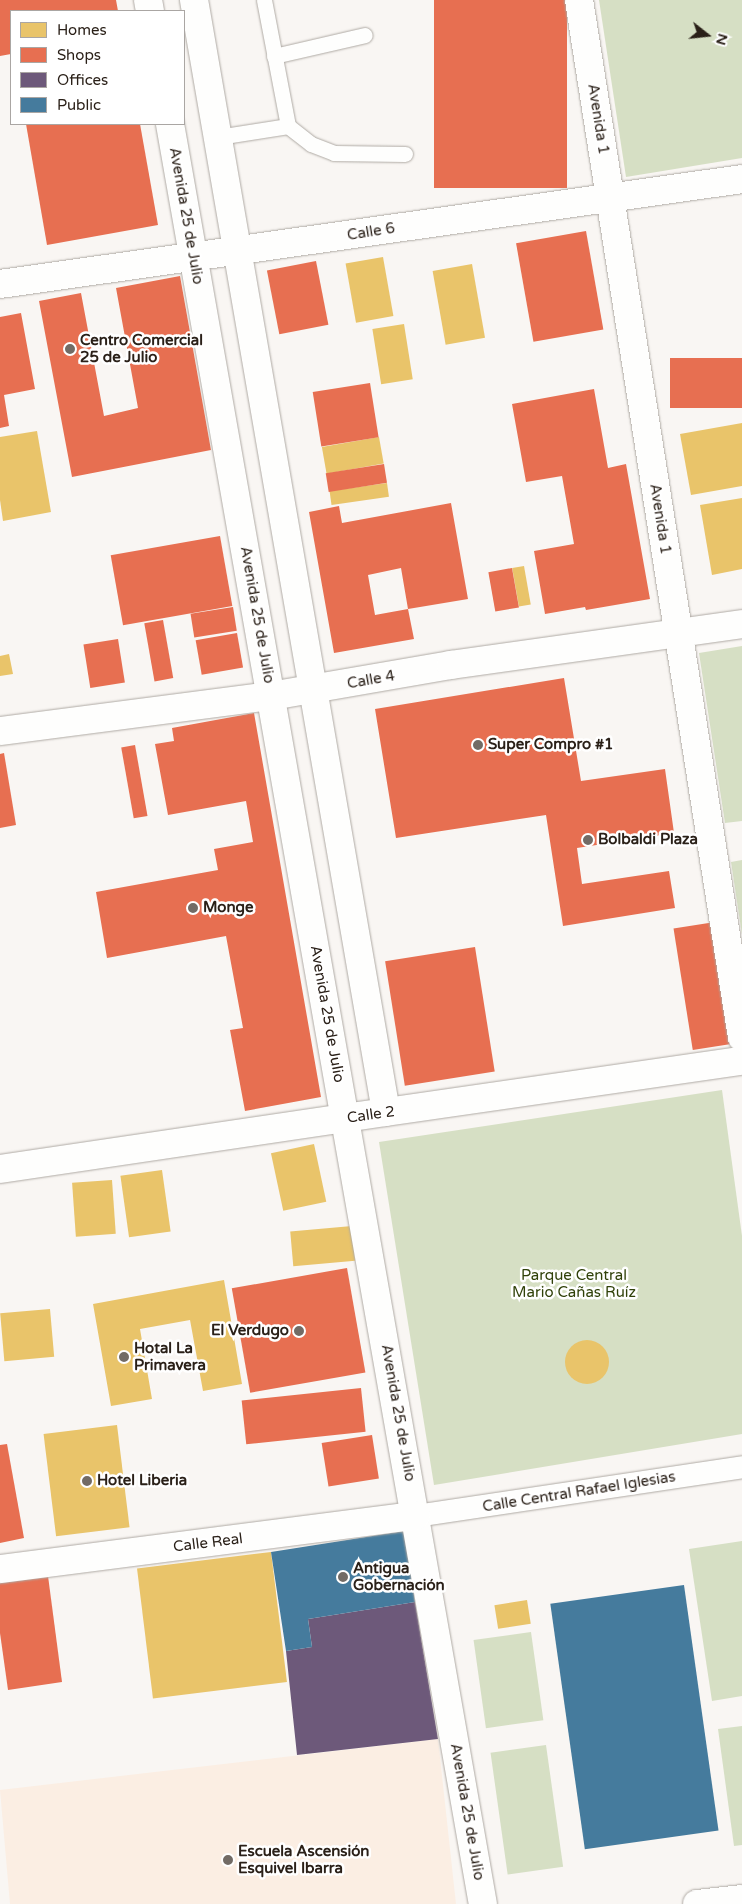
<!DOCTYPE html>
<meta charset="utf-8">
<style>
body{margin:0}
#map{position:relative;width:742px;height:1904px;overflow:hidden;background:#f9f6f3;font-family:"Varela Round",sans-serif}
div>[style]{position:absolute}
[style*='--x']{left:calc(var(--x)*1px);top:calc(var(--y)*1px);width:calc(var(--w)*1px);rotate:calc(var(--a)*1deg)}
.built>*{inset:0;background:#fbeee3}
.green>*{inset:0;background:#d6dfc4;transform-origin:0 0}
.homes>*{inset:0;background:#e9c46a;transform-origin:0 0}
.round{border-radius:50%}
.shops>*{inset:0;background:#e76f51;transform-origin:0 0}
.offices>*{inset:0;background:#6d597a}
.public>*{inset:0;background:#457b9d;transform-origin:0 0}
.roads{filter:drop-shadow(0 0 1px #afaaa4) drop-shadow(0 0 1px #afaaa4)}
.service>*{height:15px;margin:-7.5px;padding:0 7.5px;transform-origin:7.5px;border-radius:7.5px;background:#fefefd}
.pedestrian>*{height:22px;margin:-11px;padding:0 11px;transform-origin:11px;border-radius:11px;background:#fefefd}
.minor>*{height:28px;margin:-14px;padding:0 14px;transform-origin:14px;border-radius:14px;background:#fefefd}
.tertiary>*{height:28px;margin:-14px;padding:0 14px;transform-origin:14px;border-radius:14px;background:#fefefd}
.dots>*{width:14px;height:14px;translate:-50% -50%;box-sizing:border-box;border:2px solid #fff;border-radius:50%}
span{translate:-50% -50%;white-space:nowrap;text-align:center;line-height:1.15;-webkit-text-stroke:5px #fff;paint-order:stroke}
.street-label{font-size:15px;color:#2a2018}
.poi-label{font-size:15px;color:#2a2018;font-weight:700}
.left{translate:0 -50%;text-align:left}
.right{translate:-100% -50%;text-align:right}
.park-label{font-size:15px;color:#304109}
.legend{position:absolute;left:10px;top:10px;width:175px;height:115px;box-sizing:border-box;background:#fff;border:1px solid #aaa6a3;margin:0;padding:6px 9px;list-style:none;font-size:15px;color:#2a2018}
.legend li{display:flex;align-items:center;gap:10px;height:25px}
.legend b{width:25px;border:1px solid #aaa6a3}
.north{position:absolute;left:682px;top:10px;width:50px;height:50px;-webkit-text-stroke:4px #fff;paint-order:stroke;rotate:106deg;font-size:14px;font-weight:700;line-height:20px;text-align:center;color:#2a2018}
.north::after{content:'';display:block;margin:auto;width:18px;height:22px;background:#2a2018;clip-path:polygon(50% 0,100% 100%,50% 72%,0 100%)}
</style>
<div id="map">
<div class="built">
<i style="clip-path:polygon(438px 1739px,456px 1904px,10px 1904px,0 1790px)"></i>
</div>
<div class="green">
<i style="clip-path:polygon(599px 0,742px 0,742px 158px,626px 177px)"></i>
<i style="clip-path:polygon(742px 646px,742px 821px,725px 823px,699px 653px)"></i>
<i style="clip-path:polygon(742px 860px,742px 935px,731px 862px)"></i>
<i style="clip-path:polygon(722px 1090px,742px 1236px,742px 1434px,434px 1485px,379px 1142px)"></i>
<i style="clip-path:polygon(742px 1541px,742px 1696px,712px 1701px,689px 1549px)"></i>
<i style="left:531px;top:1632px;width:89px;height:58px;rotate:82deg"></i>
<i style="clip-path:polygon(742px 1726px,742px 1845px,734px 1846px,718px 1729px)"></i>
<i style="left:546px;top:1745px;width:123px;height:56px;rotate:82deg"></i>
</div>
<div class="homes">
<i style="left:383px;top:257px;width:60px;height:38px;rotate:80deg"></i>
<i style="left:472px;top:264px;width:75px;height:40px;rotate:80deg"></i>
<i style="left:404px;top:324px;width:56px;height:32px;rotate:81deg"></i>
<i style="clip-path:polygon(742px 423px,742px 486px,691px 495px,680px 434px)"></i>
<i style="clip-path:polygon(37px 431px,51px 512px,3px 521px,0 500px,0 437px)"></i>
<i style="left:379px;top:437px;width:27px;height:58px;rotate:80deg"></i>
<i style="left:387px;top:483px;width:14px;height:58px;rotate:82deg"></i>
<i style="clip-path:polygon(742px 498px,742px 569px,712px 575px,700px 505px)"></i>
<i style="left:524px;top:566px;width:39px;height:12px;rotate:80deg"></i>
<i style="clip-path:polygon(9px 654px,13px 674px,0 676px,0 656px)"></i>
<i style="left:314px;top:1144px;width:59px;height:44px;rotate:78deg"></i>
<i style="left:162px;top:1170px;width:62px;height:42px;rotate:82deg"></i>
<i style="left:112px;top:1180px;width:54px;height:40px;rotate:86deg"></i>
<i style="left:352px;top:1226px;width:35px;height:62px;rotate:85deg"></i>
<i style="clip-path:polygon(224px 1280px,242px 1384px,203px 1391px,190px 1320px,140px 1329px,152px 1399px,111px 1406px,93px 1304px)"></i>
<i style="left:50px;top:1309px;width:48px;height:50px;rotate:85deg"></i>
<i class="round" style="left:565px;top:1340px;width:44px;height:44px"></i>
<i style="left:117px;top:1425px;width:103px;height:74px;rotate:83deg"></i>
<i style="left:271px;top:1552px;width:131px;height:135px;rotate:83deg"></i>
<i style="left:527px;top:1600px;width:24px;height:33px;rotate:81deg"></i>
</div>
<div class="shops">
<i style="clip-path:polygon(0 0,116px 0,118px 11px,11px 11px,11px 54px,0 56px)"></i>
<i style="left:434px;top:0;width:133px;height:188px"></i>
<i style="clip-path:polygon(26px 124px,140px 124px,158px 225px,47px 245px)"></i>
<i style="left:586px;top:231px;width:100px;height:71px;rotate:80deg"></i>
<i style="left:316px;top:261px;width:65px;height:50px;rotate:79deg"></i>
<i style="clip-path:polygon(180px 276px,211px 450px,72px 477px,39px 301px,81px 293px,104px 416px,138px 408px,116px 288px)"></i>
<i style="clip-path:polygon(21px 313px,35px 389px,4px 395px,9px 426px,0 428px,0 317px)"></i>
<i style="left:742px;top:358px;width:50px;height:72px;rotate:90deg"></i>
<i style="left:370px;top:383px;width:55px;height:58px;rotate:81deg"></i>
<i style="clip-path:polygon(594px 389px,608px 468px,626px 464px,650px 599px,586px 610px,585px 607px,545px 614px,534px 551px,574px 544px,562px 476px,526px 482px,512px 404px)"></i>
<i style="left:384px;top:464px;width:19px;height:59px;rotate:81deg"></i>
<i style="clip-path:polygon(evenodd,451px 503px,468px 599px,408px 609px,414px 639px,334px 653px,309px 512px,339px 506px,342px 523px,451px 503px,401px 568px,408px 609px,375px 615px,368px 575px,401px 568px)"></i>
<i style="left:220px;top:536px;width:71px;height:111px;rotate:80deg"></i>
<i style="left:512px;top:568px;width:40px;height:24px;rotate:80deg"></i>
<i style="left:233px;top:607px;width:24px;height:43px;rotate:81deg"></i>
<i style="left:163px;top:620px;width:59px;height:19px;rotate:80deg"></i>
<i style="left:237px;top:633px;width:35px;height:42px;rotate:80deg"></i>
<i style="left:118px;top:639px;width:44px;height:35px;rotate:81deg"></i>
<i style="clip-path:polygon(564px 678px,581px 781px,665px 769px,674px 833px,577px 848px,582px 884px,669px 871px,675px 908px,563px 926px,546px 815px,396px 838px,375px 709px)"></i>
<i style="clip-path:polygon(254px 713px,321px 1097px,245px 1111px,230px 1030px,243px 1028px,226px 936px,107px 958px,96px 892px,218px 870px,214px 849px,253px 842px,246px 801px,168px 815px,155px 744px,174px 741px,172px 728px)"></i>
<i style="left:135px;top:745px;width:72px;height:14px;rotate:80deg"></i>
<i style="clip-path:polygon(4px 753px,16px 825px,0 828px,0 754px)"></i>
<i style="left:715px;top:922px;width:123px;height:42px;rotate:81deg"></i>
<i style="left:475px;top:947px;width:126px;height:91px;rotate:81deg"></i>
<i style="left:347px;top:1268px;width:106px;height:117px;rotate:80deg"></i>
<i style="left:361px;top:1388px;width:44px;height:120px;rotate:84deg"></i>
<i style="left:372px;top:1435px;width:44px;height:51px;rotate:81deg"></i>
<i style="clip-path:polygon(7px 1444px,24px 1538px,0 1543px,0 1445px)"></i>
<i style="clip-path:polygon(48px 1576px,62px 1682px,8px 1690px,0 1633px,0 1583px)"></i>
</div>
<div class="offices">
<i style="clip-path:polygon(415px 1602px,438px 1739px,297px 1755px,286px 1651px,312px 1647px,308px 1619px)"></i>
</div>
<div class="public">
<i style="clip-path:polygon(404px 1531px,415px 1602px,308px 1619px,312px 1647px,286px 1651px,271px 1552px)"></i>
<i style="left:684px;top:1585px;width:248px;height:135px;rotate:82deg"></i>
</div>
<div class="roads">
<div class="service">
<i style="--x:264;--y:0;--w:128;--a:79.2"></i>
<i style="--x:288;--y:126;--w:29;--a:38"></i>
<i style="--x:311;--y:144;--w:25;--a:21"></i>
<i style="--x:334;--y:153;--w:71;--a:0.8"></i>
<i style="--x:274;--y:56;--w:93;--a:-13"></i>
<i style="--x:218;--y:137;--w:71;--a:-8.9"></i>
</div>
<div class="pedestrian">
<i style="--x:416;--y:1516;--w:330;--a:-8.5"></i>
</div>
<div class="minor">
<i style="--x:0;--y:284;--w:749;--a:-8.05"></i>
<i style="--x:0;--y:731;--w:273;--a:-7.4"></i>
<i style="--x:271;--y:696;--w:183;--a:-9.8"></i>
<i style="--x:451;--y:665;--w:294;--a:-8"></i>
<i style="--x:386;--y:1112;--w:360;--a:-8.2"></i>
<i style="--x:0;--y:1169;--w:349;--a:-8.4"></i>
<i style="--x:697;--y:1904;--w:45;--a:-6.3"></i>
</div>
<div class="tertiary">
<i style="--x:148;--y:0;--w:11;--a:80"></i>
<i style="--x:194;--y:0;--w:1128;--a:80.2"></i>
<i style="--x:386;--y:1112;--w:41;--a:171.7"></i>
<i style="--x:579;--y:0;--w:1050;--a:81.07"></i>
<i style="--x:170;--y:124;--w:1807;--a:80.03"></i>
<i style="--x:0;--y:1569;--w:419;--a:-7.3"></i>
</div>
</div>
<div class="dots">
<i style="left:70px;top:349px;background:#726b65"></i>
<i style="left:478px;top:745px;background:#726b65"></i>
<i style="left:588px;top:840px;background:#726b65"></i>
<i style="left:193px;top:908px;background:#726b65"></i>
<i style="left:299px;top:1331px;background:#726b65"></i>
<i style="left:124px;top:1357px;background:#726b65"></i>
<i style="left:87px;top:1481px;background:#726b65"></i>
<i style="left:343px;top:1577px;background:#726b65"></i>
<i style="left:228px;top:1860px;background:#726b65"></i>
</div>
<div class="street-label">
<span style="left:598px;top:119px;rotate:81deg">Avenida 1</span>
<span style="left:186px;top:216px;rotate:80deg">Avenida 25 de Julio</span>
<span style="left:371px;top:232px;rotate:-9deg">Calle 6</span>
<span style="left:660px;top:519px;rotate:81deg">Avenida 1</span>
<span style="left:257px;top:615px;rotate:80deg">Avenida 25 de Julio</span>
<span style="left:371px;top:680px;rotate:-10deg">Calle 4</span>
<span style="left:327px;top:1014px;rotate:80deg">Avenida 25 de Julio</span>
<span style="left:371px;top:1115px;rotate:-8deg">Calle 2</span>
<span style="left:398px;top:1413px;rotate:80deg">Avenida 25 de Julio</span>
<span style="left:579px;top:1492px;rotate:-9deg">Calle Central Rafael Iglesias</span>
<span style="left:208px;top:1543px;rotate:-7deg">Calle Real</span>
<span style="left:467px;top:1812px;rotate:80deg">Avenida 25 de Julio</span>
</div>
<div class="poi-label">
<span class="left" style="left:80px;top:349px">Centro Comercial<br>25 de Julio</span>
<span class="left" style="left:488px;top:745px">Super Compro #1</span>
<span class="left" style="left:598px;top:840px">Bolbaldi Plaza</span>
<span class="left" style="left:203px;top:908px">Monge</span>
<span class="right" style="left:289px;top:1331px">El Verdugo</span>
<span class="left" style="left:134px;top:1357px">Hotal La<br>Primavera</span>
<span class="left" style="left:97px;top:1481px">Hotel Liberia</span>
<span class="left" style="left:353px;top:1577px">Antigua<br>Gobernación</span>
<span class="left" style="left:238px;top:1860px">Escuela Ascensión<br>Esquivel Ibarra</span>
</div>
<div class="park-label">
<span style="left:574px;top:1284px">Parque Central<br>Mario Cañas Ruíz</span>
</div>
<ul class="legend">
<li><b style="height:14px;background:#e9c46a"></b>Homes</li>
<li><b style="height:14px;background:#e76f51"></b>Shops</li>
<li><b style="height:14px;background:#6d597a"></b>Offices</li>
<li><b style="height:14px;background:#457b9d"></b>Public</li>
</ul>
<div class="north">N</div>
</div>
